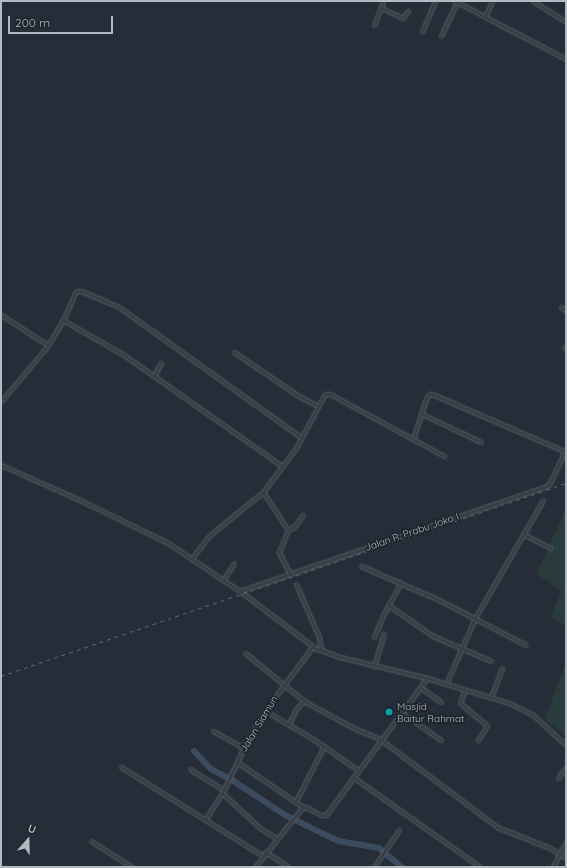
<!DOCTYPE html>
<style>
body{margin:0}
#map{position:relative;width:567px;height:868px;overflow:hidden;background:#252d38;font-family:Quicksand,sans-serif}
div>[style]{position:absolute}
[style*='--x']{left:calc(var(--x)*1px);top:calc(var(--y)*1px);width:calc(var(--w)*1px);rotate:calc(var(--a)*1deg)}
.green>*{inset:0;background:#2a3b3b}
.river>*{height:6px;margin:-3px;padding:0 3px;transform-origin:3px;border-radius:3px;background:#3d4b5f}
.roads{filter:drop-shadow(0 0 1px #575d66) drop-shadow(0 0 1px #575d66)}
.minor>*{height:3px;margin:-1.5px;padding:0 1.5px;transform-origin:1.5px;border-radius:1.5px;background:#383f48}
.rail>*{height:1px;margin-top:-0.5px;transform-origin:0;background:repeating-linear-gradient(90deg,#5b636f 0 4px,transparent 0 8px)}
.dots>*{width:11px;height:11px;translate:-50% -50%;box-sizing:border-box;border:2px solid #1e242d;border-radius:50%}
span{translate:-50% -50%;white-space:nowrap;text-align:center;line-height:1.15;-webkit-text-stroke:3.5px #1e242d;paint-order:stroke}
.street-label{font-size:10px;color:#b4bac4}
.poi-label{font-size:10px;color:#b4bac4}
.left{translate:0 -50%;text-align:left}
.frame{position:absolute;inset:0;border:2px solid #b4bac4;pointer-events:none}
.north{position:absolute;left:8px;top:820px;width:40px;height:40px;-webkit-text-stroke:3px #1e242d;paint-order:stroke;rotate:20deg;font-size:11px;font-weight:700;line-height:16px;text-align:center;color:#b4bac4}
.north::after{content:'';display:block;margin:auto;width:14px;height:18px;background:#b4bac4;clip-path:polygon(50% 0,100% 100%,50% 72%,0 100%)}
.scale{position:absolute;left:8px;top:16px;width:105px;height:18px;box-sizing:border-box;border:2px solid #b4bac4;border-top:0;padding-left:5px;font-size:12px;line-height:14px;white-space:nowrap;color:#b4bac4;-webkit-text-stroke:3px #1e242d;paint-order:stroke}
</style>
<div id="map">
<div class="green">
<i style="clip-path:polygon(566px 509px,566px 626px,550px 617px,562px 591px,536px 574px)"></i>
<i style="clip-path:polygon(566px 663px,566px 737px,545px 719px)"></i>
</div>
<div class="river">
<i style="--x:194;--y:751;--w:25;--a:47"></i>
<i style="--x:211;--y:769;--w:27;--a:28"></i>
<i style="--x:235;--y:782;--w:60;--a:33.4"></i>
<i style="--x:285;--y:815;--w:59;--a:26.1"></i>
<i style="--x:338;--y:841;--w:42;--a:9.7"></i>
<i style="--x:379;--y:848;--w:30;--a:40"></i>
</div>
<div class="roads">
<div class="minor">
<i style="--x:383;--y:1;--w:7;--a:106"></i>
<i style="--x:381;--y:8;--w:24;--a:24"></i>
<i style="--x:403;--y:18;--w:9;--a:-54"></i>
<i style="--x:455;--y:1;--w:125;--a:27.6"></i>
<i style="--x:533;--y:1;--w:39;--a:32"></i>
<i style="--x:485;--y:17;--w:17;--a:-66"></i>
<i style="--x:374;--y:25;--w:18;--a:-68"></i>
<i style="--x:422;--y:32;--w:34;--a:-67"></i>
<i style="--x:441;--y:36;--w:38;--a:-65"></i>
<i style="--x:561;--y:307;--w:6;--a:39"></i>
<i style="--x:1;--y:315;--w:56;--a:32.6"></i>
<i style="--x:48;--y:345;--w:29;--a:-59"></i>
<i style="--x:564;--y:347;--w:2;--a:27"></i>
<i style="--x:234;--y:352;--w:76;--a:34.3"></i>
<i style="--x:297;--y:395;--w:24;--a:28"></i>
<i style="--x:154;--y:376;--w:15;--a:-62"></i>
<i style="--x:1;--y:401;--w:70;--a:-49.7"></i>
<i style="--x:422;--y:414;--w:65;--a:25.4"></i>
<i style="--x:413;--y:439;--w:42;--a:-72"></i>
<i style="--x:426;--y:399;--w:6;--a:-59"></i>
<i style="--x:429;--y:394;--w:3;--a:0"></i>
<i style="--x:432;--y:394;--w:146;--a:23.4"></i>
<i style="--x:1;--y:465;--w:89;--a:24"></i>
<i style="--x:82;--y:501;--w:96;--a:26"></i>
<i style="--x:168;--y:543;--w:92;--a:33.9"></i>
<i style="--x:244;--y:594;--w:89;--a:37.3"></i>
<i style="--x:315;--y:648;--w:27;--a:20"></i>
<i style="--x:340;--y:657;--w:89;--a:13.6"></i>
<i style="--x:427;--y:678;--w:86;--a:17"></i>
<i style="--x:509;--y:703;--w:25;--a:26"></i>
<i style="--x:532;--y:714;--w:46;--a:42.4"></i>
<i style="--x:282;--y:466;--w:193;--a:-144.9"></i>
<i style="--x:124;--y:355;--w:70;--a:-150.2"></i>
<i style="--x:63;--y:320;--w:32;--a:-66"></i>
<i style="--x:76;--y:291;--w:5;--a:0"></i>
<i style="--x:81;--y:291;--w:41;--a:22.8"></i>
<i style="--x:119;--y:307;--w:225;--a:35.6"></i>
<i style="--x:288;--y:530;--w:7;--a:-27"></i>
<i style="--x:294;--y:527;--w:15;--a:-53"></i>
<i style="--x:523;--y:534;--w:31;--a:27"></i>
<i style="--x:192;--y:558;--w:29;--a:-52"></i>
<i style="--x:210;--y:535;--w:68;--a:-39.1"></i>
<i style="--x:361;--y:566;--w:83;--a:23.5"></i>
<i style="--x:437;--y:599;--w:100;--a:27.3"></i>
<i style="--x:290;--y:574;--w:25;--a:-117"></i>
<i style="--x:279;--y:552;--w:24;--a:-68"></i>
<i style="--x:288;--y:530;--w:45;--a:-123.3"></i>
<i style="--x:263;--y:492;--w:55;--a:-53.1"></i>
<i style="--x:296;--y:448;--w:61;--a:-61.8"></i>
<i style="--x:325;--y:394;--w:5;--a:0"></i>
<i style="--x:330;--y:394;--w:130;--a:28.5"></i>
<i style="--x:223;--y:580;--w:20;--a:-57"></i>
<i style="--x:296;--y:584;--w:58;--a:66.5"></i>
<i style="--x:319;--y:637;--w:13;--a:81"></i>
<i style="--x:240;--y:591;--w:327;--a:-18.9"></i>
<i style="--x:549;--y:485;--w:38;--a:-65"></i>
<i style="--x:388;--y:605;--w:55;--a:34.6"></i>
<i style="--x:433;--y:636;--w:63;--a:23.3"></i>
<i style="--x:374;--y:637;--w:26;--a:-67"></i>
<i style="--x:384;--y:613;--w:35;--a:-61"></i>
<i style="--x:245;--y:653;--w:76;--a:39.1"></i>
<i style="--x:304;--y:701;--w:57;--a:28.4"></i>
<i style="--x:354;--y:728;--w:28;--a:23"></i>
<i style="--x:380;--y:739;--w:146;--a:36.9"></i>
<i style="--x:497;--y:827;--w:57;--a:21.6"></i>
<i style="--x:550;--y:848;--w:19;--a:32"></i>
<i style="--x:374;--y:666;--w:34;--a:-73"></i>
<i style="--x:446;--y:684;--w:72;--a:-66.3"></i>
<i style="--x:475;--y:618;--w:136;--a:-60"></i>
<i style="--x:420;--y:687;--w:26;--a:36"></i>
<i style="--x:465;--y:690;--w:14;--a:111"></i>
<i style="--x:460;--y:703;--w:35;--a:40"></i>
<i style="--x:487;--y:726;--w:17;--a:123"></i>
<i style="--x:491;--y:697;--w:31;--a:-69"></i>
<i style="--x:267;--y:712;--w:53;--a:30.4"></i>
<i style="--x:313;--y:739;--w:55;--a:34.6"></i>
<i style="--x:401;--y:712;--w:49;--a:35"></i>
<i style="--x:289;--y:724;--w:17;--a:-65"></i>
<i style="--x:296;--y:709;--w:11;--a:-45"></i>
<i style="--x:213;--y:731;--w:35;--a:29"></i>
<i style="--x:237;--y:762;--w:80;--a:34.3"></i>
<i style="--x:121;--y:767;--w:168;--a:32.1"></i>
<i style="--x:190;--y:769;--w:40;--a:32"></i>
<i style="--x:353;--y:777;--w:156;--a:35.3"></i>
<i style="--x:558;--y:778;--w:14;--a:-54"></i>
<i style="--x:222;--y:793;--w:52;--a:42.6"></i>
<i style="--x:260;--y:828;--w:19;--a:32"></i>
<i style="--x:296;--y:801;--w:62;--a:-63"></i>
<i style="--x:205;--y:820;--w:36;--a:-58"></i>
<i style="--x:224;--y:790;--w:55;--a:-65.3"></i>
<i style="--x:247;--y:740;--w:56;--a:-56.6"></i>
<i style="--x:278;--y:693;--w:59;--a:-53.3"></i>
<i style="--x:91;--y:841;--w:49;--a:32.4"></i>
<i style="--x:265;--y:852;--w:28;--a:32"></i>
<i style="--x:255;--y:867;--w:75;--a:-51.5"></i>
<i style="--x:302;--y:808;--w:4;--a:-14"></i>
<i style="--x:306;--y:807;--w:17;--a:28"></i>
<i style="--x:321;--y:815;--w:5;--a:0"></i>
<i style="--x:326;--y:815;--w:170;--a:-53.6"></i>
<i style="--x:374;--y:867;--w:45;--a:-56"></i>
<i style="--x:553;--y:867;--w:29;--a:-63"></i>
</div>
</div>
<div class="rail">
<i style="--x:1;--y:676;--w:597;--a:-18.86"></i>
</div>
<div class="dots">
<i style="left:389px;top:712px;background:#0f9aa8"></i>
</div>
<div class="street-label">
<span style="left:412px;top:532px;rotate:-19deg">Jalan R. Prabu Joko I</span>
<span style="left:259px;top:724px;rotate:-59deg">Jalan Siamun</span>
</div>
<div class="poi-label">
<span class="left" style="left:397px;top:712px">Masjid<br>Baitur Rahmat</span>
</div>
<div class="frame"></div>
<div class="north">U</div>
<div class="scale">200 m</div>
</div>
